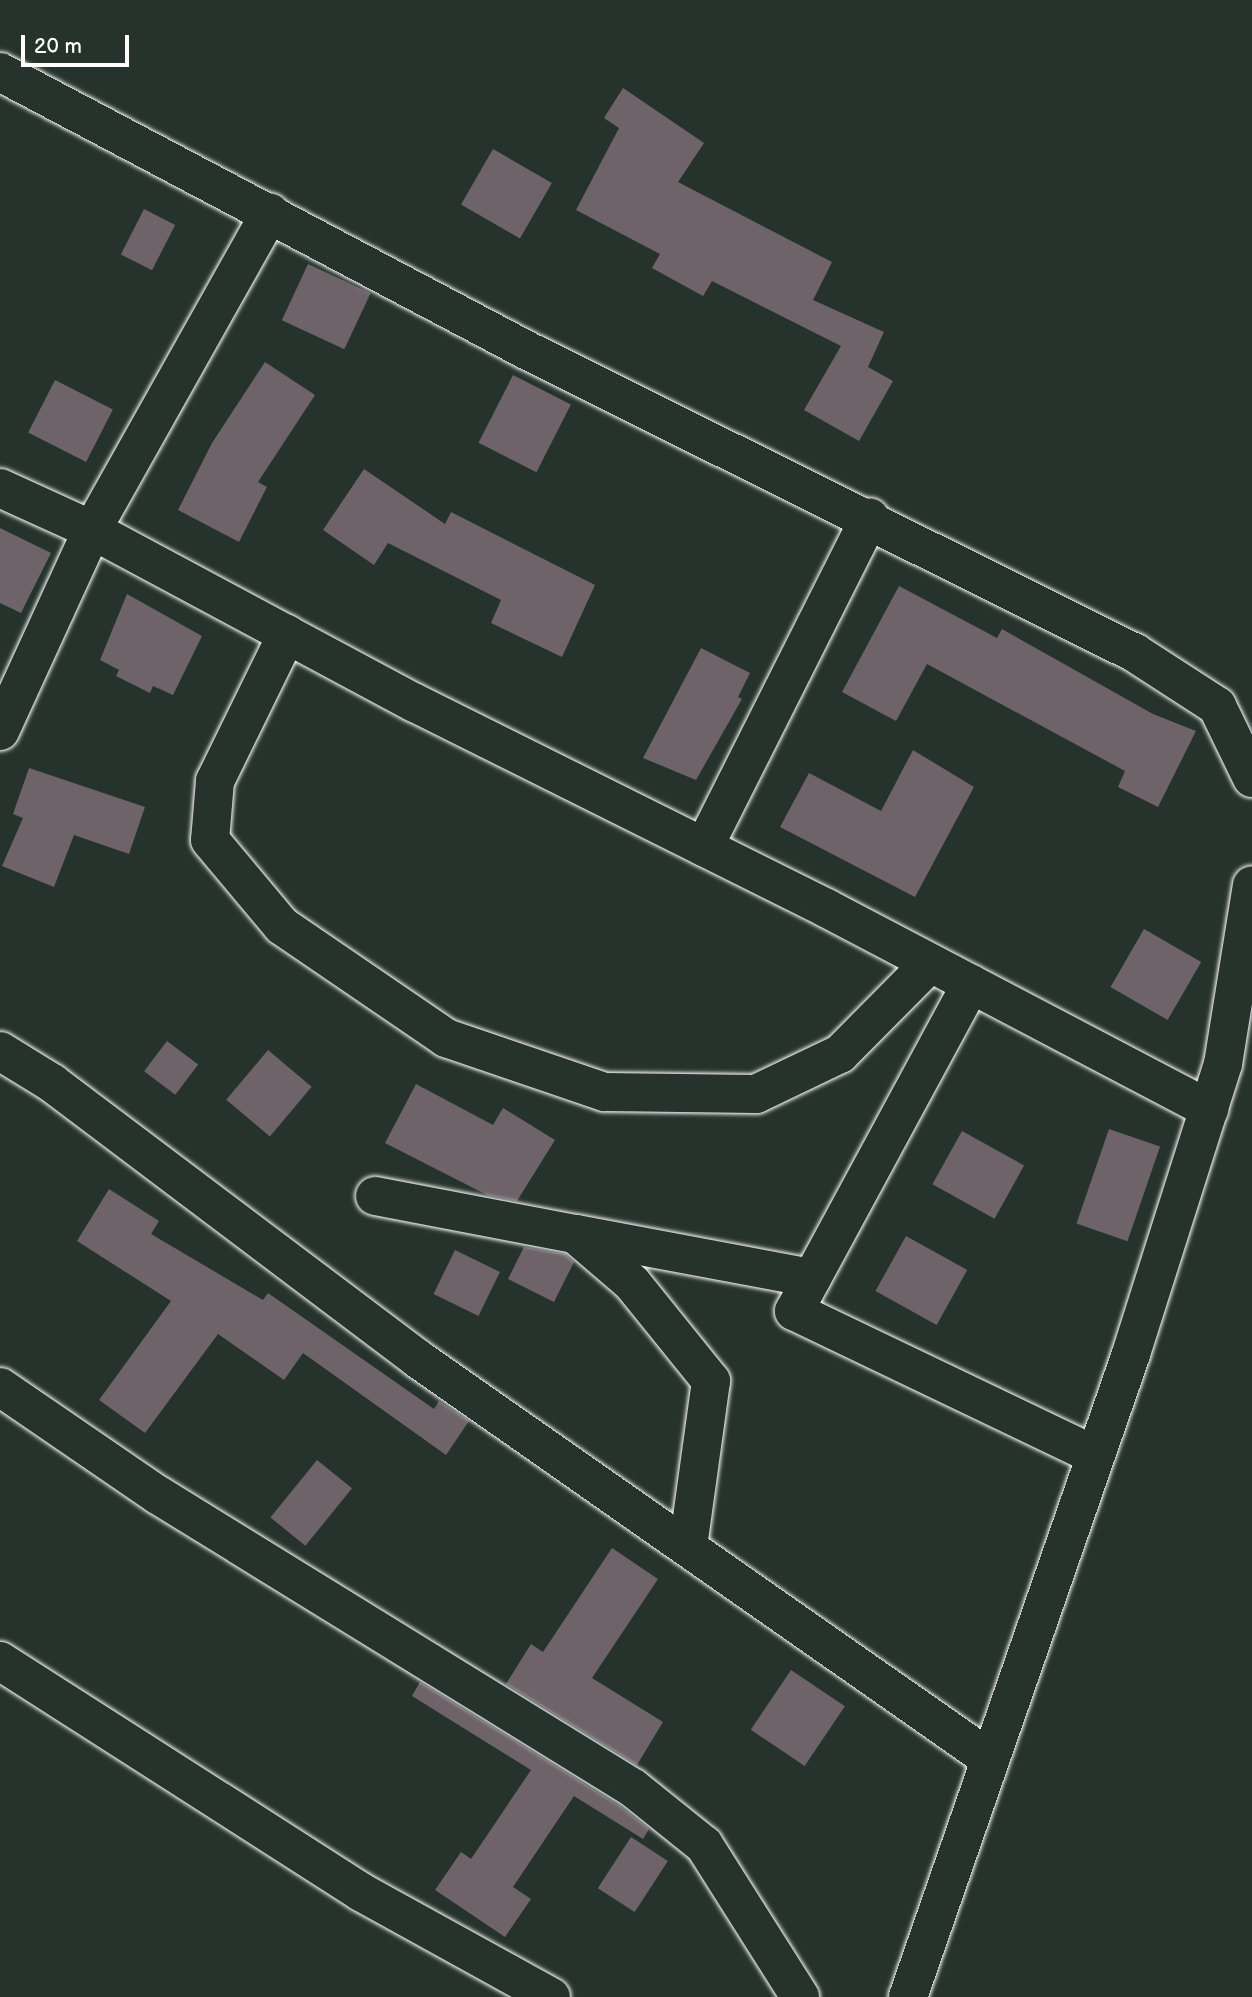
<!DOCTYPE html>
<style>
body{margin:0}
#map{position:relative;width:1252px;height:1997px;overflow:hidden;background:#26332d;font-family:"Balsamiq Sans",sans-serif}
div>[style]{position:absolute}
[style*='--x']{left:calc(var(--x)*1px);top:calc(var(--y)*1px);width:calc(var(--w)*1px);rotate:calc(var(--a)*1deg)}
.building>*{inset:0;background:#6d6368;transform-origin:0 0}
.roads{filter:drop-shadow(0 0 2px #fff) drop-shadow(0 0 2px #fff)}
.minor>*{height:38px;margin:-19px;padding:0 19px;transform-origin:19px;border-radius:19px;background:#26332d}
span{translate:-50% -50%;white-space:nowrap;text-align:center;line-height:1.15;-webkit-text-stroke:7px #26332d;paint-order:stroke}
.scale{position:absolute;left:21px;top:35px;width:108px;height:32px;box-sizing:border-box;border:4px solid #fff;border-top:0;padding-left:9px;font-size:21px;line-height:24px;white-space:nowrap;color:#fff;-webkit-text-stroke:5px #26332d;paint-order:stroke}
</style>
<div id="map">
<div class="building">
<i style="clip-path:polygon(623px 88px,704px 143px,678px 182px,832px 262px,813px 300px,884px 332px,868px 367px,893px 381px,859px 441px,804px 410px,841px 346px,712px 281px,703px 296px,652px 268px,660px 254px,576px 210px,619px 128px,604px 118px)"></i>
<i style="left:493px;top:149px;width:68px;height:64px;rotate:30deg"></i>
<i style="left:144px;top:209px;width:35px;height:51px;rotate:27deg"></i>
<i style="left:308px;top:264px;width:69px;height:62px;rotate:25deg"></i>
<i style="clip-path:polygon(265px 362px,315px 395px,258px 482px,267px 487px,239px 542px,178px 510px,212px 443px)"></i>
<i style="left:513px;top:375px;width:65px;height:76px;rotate:27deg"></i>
<i style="left:55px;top:380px;width:65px;height:59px;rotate:27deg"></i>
<i style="clip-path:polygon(364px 469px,445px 524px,451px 512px,595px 585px,562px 657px,491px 623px,501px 600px,388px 543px,374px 565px,323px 530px)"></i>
<i style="clip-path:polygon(0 528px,51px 553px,21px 613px,0 603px)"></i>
<i style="clip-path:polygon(899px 586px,997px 638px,1002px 629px,1153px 714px,1196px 731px,1158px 807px,1118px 787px,1125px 771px,927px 664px,896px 721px,842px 692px)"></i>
<i style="clip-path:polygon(127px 594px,202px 636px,173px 695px,153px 686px,150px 693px,116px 676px,119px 670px,100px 660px)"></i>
<i style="clip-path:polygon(701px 648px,750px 673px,738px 697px,742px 699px,696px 780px,643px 758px)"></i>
<i style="clip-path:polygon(913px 750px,974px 787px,915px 897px,780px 827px,809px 773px,881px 811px)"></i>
<i style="clip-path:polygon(29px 768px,145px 807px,129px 854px,74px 835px,54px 887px,2px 866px,23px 818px,13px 814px)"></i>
<i style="left:1144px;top:929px;width:66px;height:67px;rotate:30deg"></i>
<i style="left:167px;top:1041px;width:39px;height:38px;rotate:37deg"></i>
<i style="left:268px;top:1050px;width:57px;height:65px;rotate:40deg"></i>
<i style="clip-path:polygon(416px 1084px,493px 1125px,503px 1108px,555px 1140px,517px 1201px,487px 1195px,385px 1143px)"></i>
<i style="left:1109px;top:1129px;width:54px;height:100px;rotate:19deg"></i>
<i style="left:962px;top:1131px;width:71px;height:61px;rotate:29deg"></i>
<i style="clip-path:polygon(109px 1189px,159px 1221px,151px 1234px,263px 1300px,268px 1293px,434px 1409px,439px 1401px,469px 1421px,446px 1455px,303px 1353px,284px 1380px,218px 1334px,145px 1433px,99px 1400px,171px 1301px,77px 1241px)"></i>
<i style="left:906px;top:1236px;width:70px;height:63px;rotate:29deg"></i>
<i style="clip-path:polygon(524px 1247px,565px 1254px,574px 1262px,554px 1302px,508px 1279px)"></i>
<i style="left:455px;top:1250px;width:50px;height:49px;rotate:26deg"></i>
<i style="left:317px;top:1460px;width:45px;height:74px;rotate:39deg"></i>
<i style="clip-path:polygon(612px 1548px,658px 1579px,592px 1678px,663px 1722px,637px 1765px,506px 1684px,531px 1644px,543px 1652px)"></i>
<i style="left:791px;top:1670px;width:65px;height:72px;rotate:34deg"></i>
<i style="clip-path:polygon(420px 1682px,620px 1806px,649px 1829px,643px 1839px,574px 1796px,513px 1887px,531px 1899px,505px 1937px,435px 1890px,461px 1852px,471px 1859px,531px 1770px,412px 1696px)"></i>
<i style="left:631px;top:1837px;width:44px;height:61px;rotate:33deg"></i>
</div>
<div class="roads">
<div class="minor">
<i style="--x:0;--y:72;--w:597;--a:27.85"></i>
<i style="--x:528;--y:351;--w:678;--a:26.45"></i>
<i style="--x:1135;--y:653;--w:98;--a:32.9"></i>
<i style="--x:1217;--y:706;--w:80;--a:64.1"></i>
<i style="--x:0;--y:488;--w:101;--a:24.5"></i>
<i style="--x:92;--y:530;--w:366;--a:28.2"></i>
<i style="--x:415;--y:703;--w:459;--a:26.5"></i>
<i style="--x:826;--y:908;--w:433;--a:27.7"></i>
<i style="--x:287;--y:634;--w:164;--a:116.1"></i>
<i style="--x:215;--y:781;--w:59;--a:94.8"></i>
<i style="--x:210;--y:840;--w:112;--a:50.1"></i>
<i style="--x:282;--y:926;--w:199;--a:34.3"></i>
<i style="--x:446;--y:1038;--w:168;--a:18.8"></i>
<i style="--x:605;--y:1092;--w:151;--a:0.8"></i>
<i style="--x:756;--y:1094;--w:93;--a:-25.5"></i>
<i style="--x:840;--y:1054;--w:128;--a:-45.3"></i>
<i style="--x:0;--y:731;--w:221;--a:-65.4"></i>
<i style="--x:92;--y:530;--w:364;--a:-60.7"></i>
<i style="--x:704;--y:847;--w:369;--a:-63.3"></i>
<i style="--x:971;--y:984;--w:372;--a:118.4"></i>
<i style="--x:794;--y:1311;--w:334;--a:25.6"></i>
<i style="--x:0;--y:1051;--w:61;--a:31.6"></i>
<i style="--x:52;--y:1083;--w:458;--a:37"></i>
<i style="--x:418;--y:1359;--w:698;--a:34.97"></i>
<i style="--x:375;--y:1196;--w:204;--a:10.8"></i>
<i style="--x:575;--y:1234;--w:75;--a:40.7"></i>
<i style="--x:632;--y:1283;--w:126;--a:51.1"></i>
<i style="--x:711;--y:1381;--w:167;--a:97.9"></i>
<i style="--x:576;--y:1234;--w:240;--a:10.6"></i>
<i style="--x:0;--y:1387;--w:191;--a:34.4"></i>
<i style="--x:158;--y:1495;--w:558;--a:31.67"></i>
<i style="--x:633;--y:1788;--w:91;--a:38.8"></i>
<i style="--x:704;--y:1845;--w:180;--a:57.7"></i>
<i style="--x:0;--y:1661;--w:429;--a:32.6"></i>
<i style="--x:361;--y:1892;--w:217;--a:28.9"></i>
<i style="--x:908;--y:1997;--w:681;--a:-70.87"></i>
<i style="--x:1131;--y:1354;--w:304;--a:-72.4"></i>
<i style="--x:1223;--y:1064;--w:181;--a:-80.8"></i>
</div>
</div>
<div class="scale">20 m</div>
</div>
